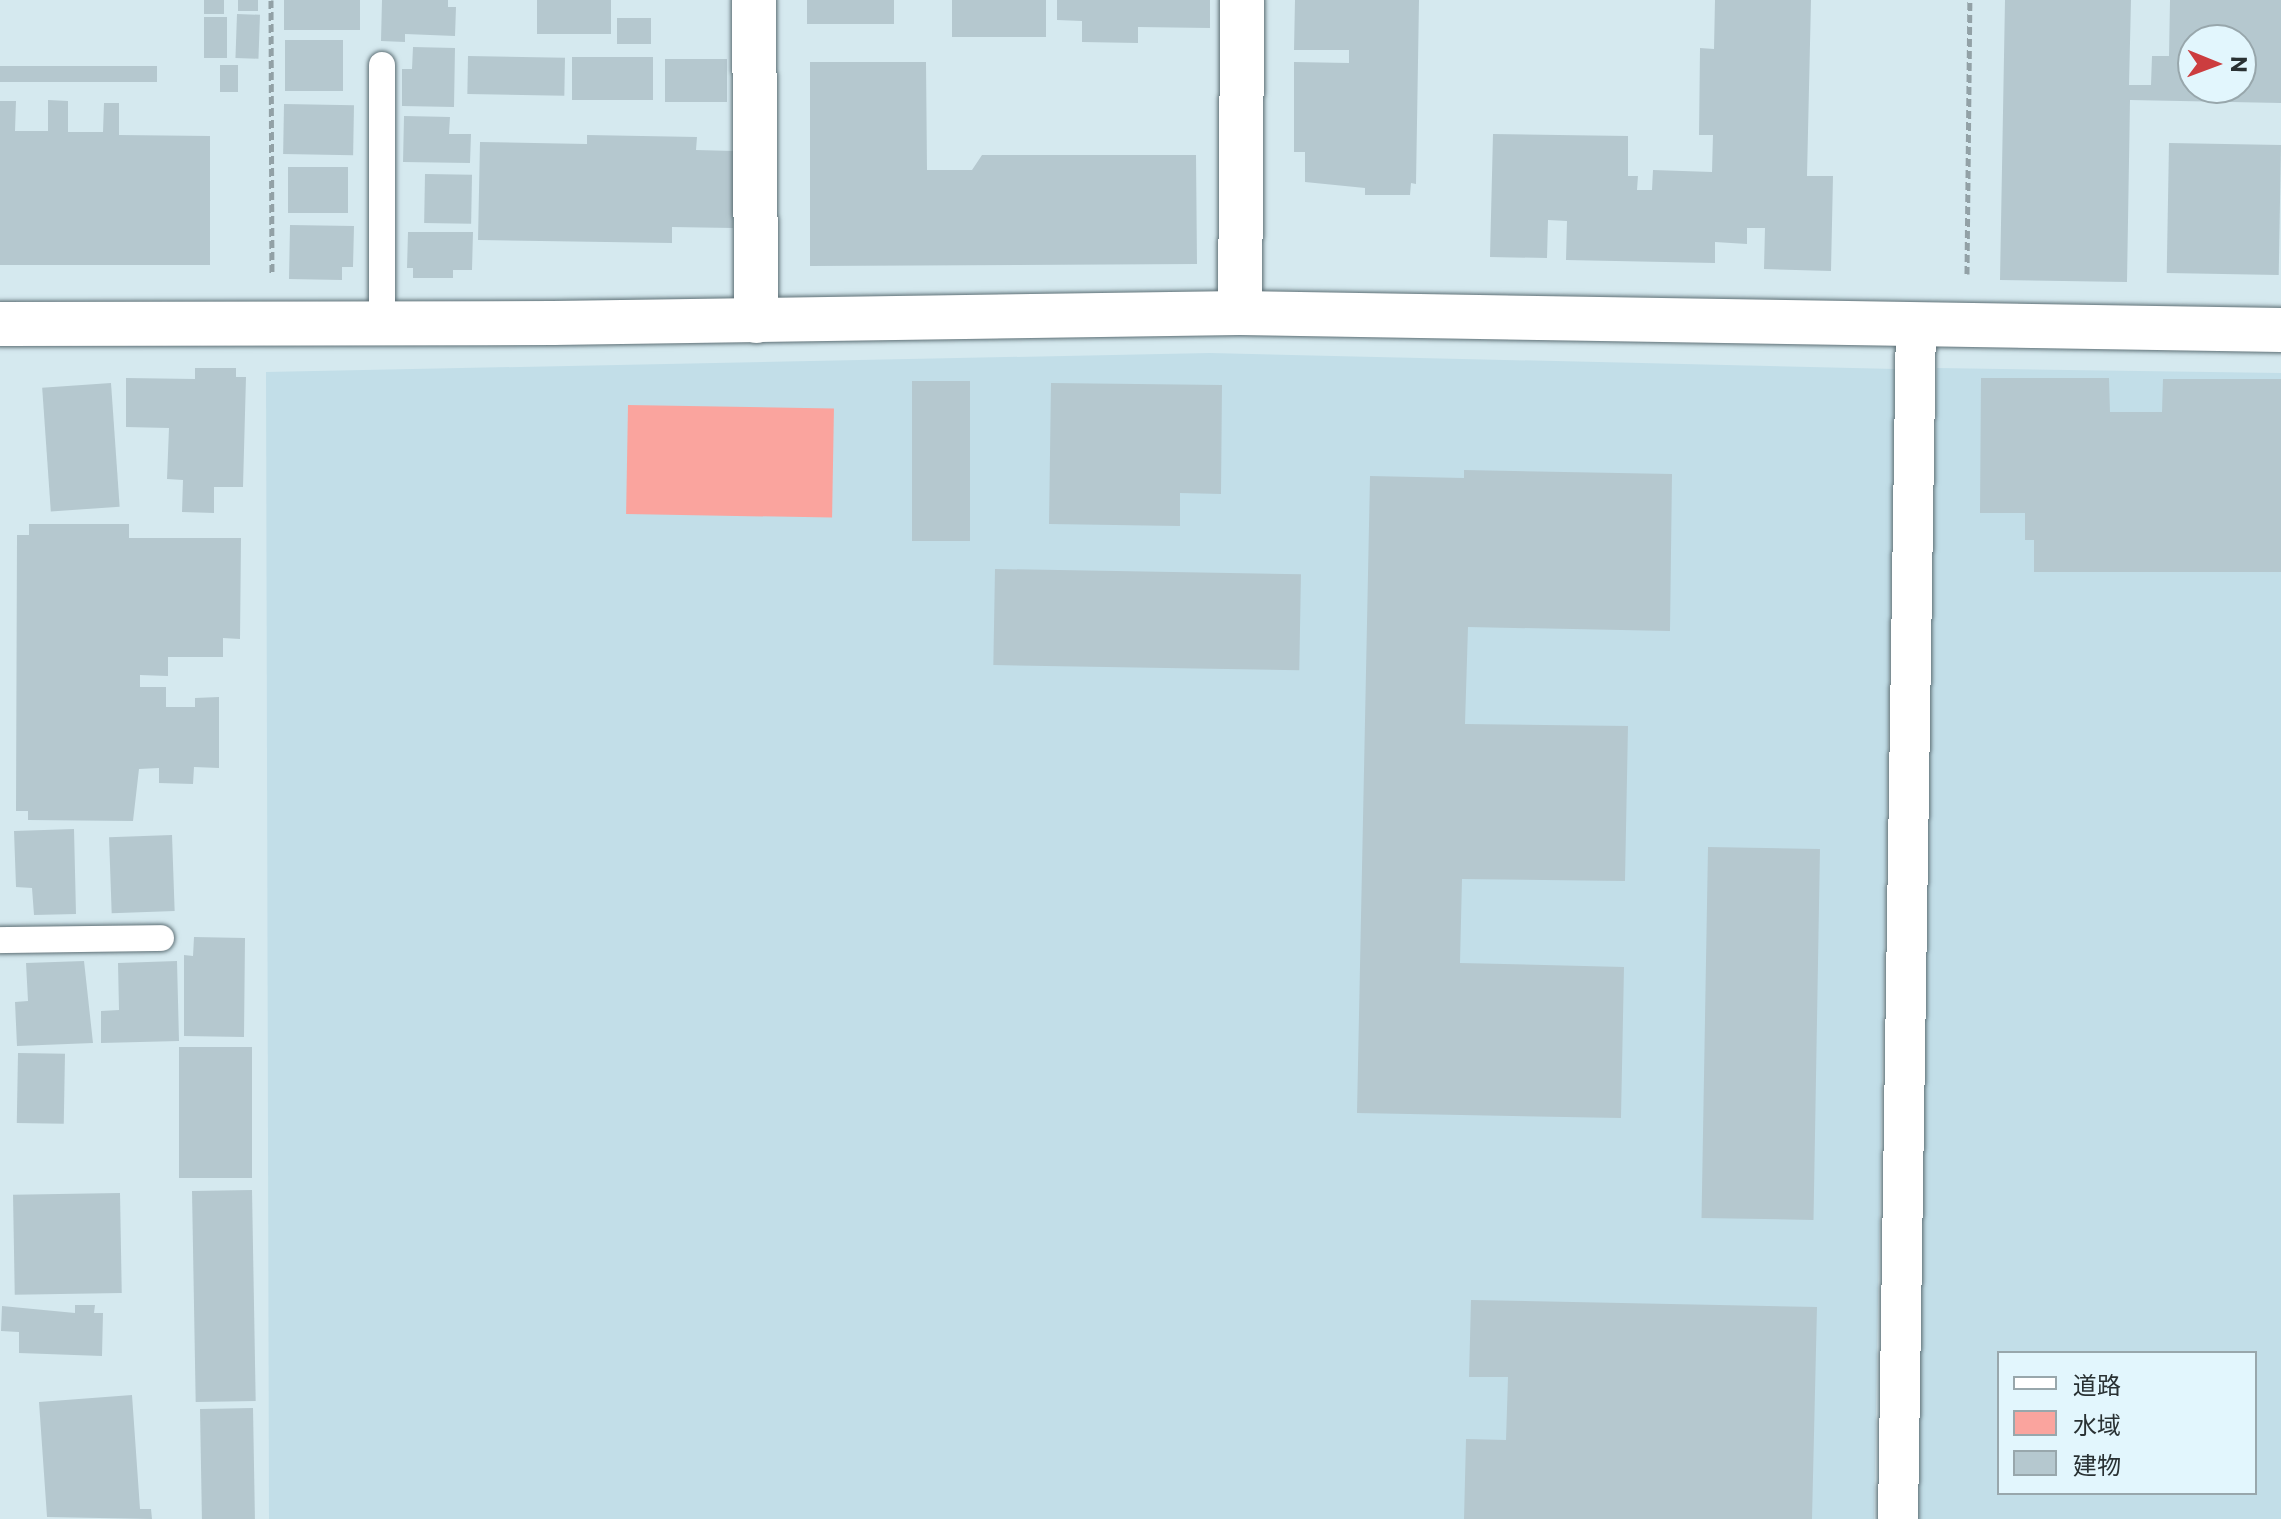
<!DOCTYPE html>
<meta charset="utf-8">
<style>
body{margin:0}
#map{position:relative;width:2281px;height:1519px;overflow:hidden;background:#d5e9ef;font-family:Commissioner,"Noto Sans JP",sans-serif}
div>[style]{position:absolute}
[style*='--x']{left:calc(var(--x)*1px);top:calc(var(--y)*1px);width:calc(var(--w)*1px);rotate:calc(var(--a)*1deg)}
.built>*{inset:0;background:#c2dee8}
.water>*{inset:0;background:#faa49e;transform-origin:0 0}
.building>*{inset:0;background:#b5c8cf;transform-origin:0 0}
.path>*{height:5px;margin-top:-2.5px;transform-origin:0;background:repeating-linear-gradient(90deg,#92a1a6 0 8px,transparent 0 12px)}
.roads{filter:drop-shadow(0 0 2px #5d6f75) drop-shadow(0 0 2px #5d6f75)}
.service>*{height:26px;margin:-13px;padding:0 13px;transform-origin:13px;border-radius:13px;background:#fff}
.pedestrian>*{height:40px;margin:-20px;padding:0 20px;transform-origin:20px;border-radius:20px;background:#fff}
.minor>*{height:44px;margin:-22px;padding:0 22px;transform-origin:22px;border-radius:22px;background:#fff}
span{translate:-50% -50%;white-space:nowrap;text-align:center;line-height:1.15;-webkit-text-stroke:6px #e2f6fd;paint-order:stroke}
.legend{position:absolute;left:1997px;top:1351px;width:260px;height:144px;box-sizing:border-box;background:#e2f6fd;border:2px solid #98a7ac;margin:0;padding:10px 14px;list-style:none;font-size:24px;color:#293133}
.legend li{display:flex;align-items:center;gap:16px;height:40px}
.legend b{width:40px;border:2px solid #98a7ac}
.north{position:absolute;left:2177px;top:24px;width:80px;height:80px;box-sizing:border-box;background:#e2f6fd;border:2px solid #98a7ac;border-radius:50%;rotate:91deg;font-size:22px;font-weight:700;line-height:32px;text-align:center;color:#293133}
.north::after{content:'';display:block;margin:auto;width:28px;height:36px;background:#cc3d3f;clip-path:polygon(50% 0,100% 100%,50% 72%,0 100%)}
</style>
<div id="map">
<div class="built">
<i style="clip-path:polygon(1210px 353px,1895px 369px,1874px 1519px,269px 1519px,266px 372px)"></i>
<i style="clip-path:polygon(evenodd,1937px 368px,2281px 373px,2281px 1519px,1911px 1519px,1937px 368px,1999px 1353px,2255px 1353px,2255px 1493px,1999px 1493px,1999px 1353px)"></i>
</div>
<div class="water">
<i style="left:628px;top:405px;width:206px;height:109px;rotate:1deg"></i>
</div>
<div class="building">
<i style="left:204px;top:0;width:20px;height:14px"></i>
<i style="left:238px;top:0;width:20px;height:11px"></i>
<i style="left:284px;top:0;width:76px;height:30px"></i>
<i style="clip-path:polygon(382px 0,448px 0,448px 7px,456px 7px,455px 36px,405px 34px,405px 42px,381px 41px)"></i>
<i style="left:537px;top:0;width:74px;height:34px"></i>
<i style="left:807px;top:0;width:87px;height:24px"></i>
<i style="left:952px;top:0;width:94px;height:37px"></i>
<i style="clip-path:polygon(1057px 0,1210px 0,1210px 28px,1138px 27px,1138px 43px,1082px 42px,1082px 21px,1057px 20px)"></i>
<i style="clip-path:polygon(1295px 0,1419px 0,1416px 184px,1411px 183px,1410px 195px,1365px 195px,1365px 188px,1305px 182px,1305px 152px,1294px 152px,1294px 62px,1349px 63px,1349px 50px,1294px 50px)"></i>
<i style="clip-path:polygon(1715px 0,1811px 0,1807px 176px,1833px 176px,1831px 271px,1764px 269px,1765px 228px,1747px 228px,1747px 244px,1715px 242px,1715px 263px,1566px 260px,1567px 221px,1548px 220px,1547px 258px,1490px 257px,1493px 134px,1628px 136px,1628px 176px,1638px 176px,1637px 190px,1652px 190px,1653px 170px,1712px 172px,1713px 135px,1699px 135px,1700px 48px,1714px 49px)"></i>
<i style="clip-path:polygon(evenodd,2005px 0,2131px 0,2129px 85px,2151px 85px,2152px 56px,2169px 56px,2170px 0,2281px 0,2281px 103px,2130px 100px,2127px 282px,2000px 280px,2005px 0,2193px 40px,2241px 40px,2241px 88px,2193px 88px,2193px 40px)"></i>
<i style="left:237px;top:14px;width:23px;height:44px;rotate:2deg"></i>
<i style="left:227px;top:17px;width:41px;height:23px;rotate:90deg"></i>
<i style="left:617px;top:18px;width:34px;height:26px"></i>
<i style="left:343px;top:40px;width:51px;height:58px;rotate:90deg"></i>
<i style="clip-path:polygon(413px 47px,455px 48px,454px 107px,402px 106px,402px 69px,412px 69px)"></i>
<i style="left:468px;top:56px;width:97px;height:38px;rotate:1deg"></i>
<i style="left:572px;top:57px;width:81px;height:43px"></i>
<i style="left:665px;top:59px;width:62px;height:43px"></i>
<i style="clip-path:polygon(810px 62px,926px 62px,927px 170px,972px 170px,982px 155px,1196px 155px,1197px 264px,810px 266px)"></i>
<i style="left:220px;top:65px;width:18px;height:27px"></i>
<i style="left:0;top:66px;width:157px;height:16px"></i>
<i style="clip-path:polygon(48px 100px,68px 101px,68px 132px,103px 132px,104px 103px,119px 103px,119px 135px,210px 136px,210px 265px,0 265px,0 101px,16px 101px,15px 131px,48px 131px)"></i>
<i style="left:284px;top:104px;width:70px;height:50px;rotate:1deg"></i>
<i style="clip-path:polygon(404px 116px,450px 117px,449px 134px,471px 134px,470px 163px,403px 162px)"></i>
<i style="clip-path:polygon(587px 135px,697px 137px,696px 150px,734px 151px,733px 228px,672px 227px,672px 243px,478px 240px,480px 142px,587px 144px)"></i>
<i style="left:2169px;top:143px;width:112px;height:130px;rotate:1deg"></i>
<i style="left:288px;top:167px;width:60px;height:46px"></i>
<i style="left:425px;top:174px;width:47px;height:49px;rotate:1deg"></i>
<i style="clip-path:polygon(290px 225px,354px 226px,353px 267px,342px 267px,342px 280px,289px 279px)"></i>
<i style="clip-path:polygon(408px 232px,473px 232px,472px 270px,453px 270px,453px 278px,413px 278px,413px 268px,407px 268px)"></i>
<i style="clip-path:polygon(195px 368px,236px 368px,236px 377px,246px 377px,243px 487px,214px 487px,214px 513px,182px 512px,183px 480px,167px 479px,169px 428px,126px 427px,126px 378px,195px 379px)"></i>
<i style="clip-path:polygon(1981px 378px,2109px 378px,2110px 412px,2162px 412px,2163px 379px,2281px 379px,2281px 572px,2034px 572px,2034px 540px,2025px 540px,2025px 513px,1980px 513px)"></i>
<i style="left:912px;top:381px;width:58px;height:160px"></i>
<i style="left:111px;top:383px;width:124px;height:69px;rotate:86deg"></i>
<i style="clip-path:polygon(1051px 383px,1222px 385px,1221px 494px,1180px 493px,1180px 526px,1049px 524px)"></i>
<i style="clip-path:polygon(1464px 470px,1672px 474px,1670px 631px,1468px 627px,1465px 724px,1628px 726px,1625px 881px,1462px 879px,1460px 963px,1624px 967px,1621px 1118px,1357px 1113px,1370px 476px,1464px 478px)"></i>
<i style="clip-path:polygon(29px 524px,129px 524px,129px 538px,241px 538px,240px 639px,223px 638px,223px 657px,168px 657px,168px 676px,140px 675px,140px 687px,166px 687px,166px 707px,195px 707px,195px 698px,219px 697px,219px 768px,194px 767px,193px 784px,159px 783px,159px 768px,139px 769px,133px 821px,28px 820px,28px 811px,16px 811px,17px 535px,29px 535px)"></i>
<i style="left:995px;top:569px;width:306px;height:96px;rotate:1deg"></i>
<i style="clip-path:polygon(74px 829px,76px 914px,34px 915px,32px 888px,16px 887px,14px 831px)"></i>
<i style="left:172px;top:835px;width:76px;height:63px;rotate:88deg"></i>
<i style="left:1708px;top:847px;width:112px;height:371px;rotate:1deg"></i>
<i style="clip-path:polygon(194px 937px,245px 938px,244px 1037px,184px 1036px,184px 955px,193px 956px)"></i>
<i style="clip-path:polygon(84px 961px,93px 1043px,17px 1046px,15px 1002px,28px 1001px,26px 963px)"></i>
<i style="clip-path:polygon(177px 961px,179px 1041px,101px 1043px,101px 1011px,119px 1010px,118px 963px)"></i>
<i style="left:252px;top:1047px;width:131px;height:73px;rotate:90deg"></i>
<i style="left:18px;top:1053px;width:47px;height:70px;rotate:1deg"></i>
<i style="left:252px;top:1190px;width:211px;height:60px;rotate:89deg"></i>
<i style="left:120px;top:1193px;width:100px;height:107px;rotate:89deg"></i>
<i style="clip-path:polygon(1471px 1300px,1817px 1307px,1812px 1519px,1464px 1519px,1466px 1439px,1506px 1440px,1508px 1377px,1469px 1377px)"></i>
<i style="clip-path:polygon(75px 1305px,95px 1305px,94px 1313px,103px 1313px,102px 1356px,19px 1353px,19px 1332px,1px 1331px,2px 1306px,75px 1313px)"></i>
<i style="clip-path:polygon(132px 1395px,140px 1509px,151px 1509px,152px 1519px,47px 1517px,39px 1402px)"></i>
<i style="left:253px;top:1408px;width:111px;height:53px;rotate:89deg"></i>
</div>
<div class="path">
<i style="--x:271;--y:0;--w:275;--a:89.8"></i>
<i style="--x:1967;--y:274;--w:274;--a:-89.4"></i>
</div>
<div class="roads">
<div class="service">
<i style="--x:382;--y:65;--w:258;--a:90"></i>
<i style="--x:0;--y:940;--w:161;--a:-0.7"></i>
</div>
<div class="pedestrian">
<i style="--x:1898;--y:1519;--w:1193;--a:-89.14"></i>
</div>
<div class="minor">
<i style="--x:754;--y:0;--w:321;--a:89.6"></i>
<i style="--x:1240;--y:313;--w:313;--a:-89.6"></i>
<i style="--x:0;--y:324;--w:553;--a:-0.1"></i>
<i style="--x:553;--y:323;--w:687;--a:-0.83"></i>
<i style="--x:1240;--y:313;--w:1041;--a:0.94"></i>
</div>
</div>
<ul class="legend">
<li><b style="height:10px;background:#fff"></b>道路</li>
<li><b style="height:22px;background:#faa49e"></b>水域</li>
<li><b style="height:22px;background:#b5c8cf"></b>建物</li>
</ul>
<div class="north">N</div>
</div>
